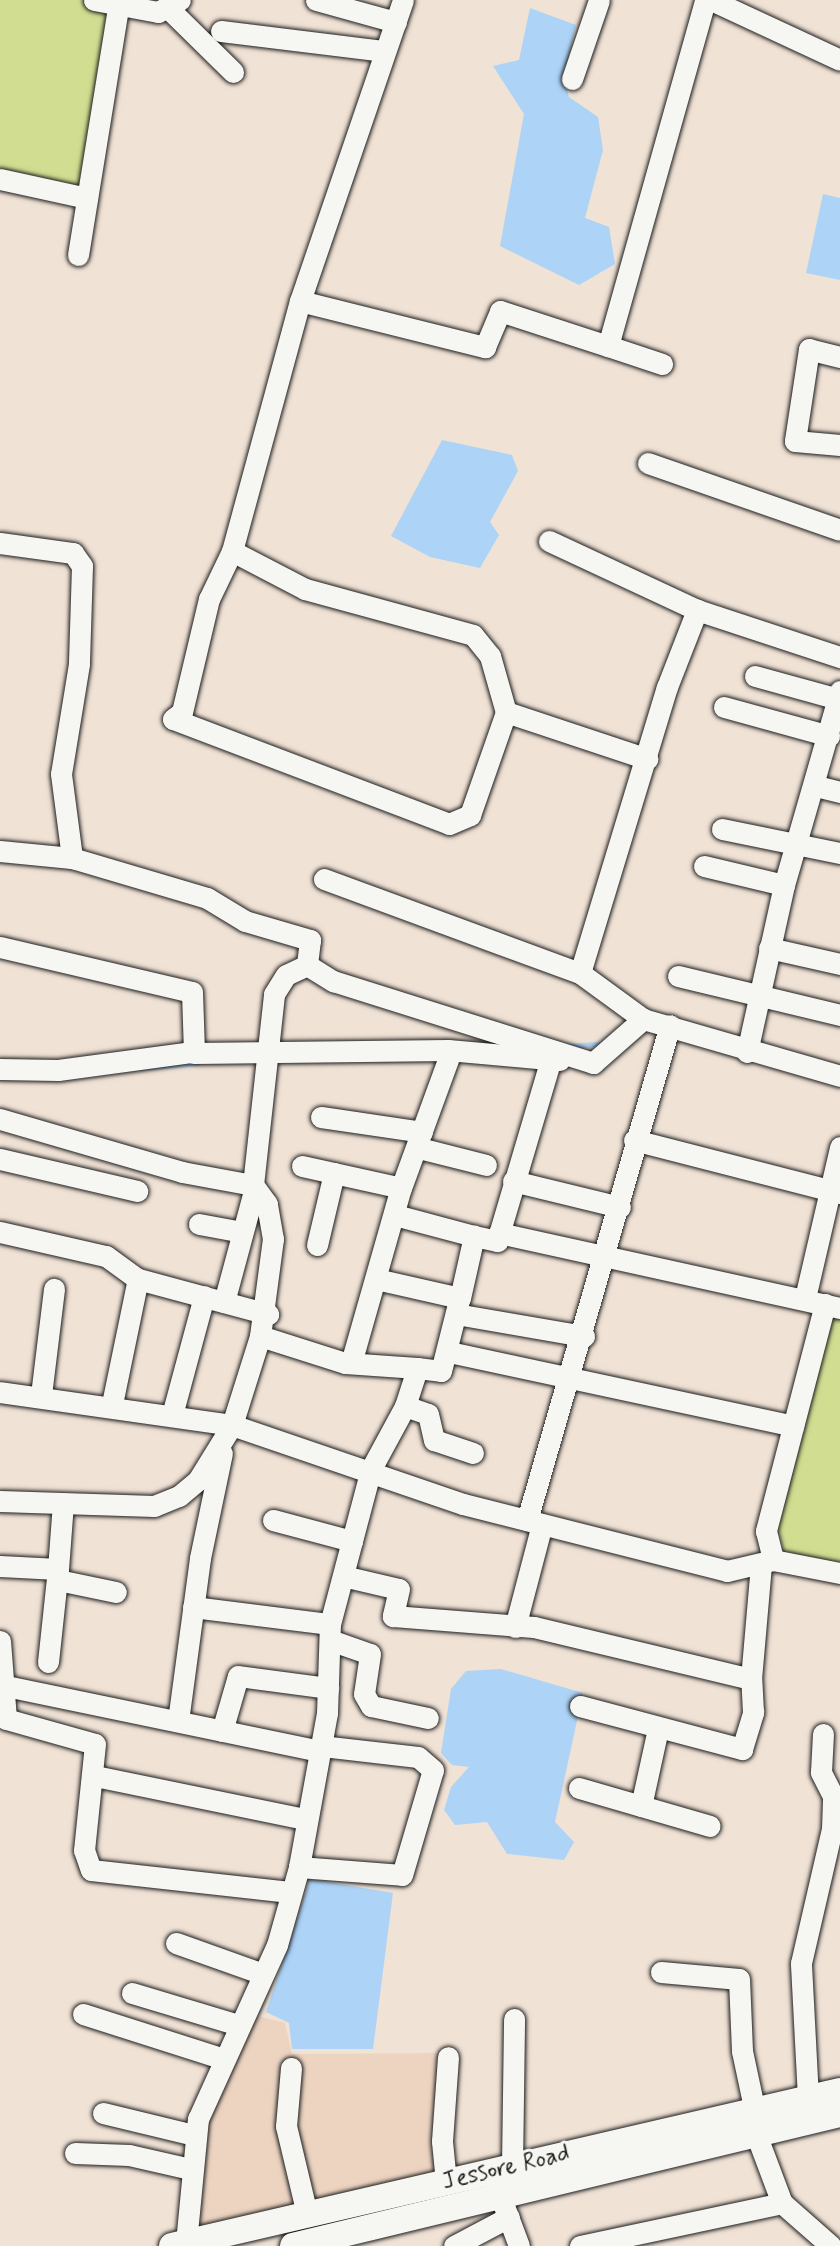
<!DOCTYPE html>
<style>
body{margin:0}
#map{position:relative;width:840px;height:2246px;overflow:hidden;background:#f0e2d5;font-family:Mynerve,sans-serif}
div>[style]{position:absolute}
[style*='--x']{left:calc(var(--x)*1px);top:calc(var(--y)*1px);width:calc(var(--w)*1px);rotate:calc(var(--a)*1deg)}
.built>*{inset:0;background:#ecd4c1}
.green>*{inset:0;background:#d1de91}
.water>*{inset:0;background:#add3f7}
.stream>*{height:5px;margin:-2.5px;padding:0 2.5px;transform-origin:2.5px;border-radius:2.5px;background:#add3f7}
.roads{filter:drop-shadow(0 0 2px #1c1c1c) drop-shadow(0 0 2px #1c1c1c)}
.minor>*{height:21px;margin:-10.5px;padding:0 10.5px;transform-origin:10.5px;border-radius:10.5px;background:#f6f6f2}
.major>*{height:26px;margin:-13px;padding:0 13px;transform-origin:13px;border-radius:13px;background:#f6f6f2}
span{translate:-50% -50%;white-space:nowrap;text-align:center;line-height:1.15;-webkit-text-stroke:6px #f6f6f2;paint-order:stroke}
.street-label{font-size:24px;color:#1c1c1c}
</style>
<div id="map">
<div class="built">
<i style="clip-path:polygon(249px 2014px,285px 2023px,292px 2054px,440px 2053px,438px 2178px,195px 2231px,198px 2136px)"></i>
</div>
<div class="green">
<i style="clip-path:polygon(0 0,81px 0,115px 9px,87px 198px,0 179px)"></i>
<i style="clip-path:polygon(826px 1313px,840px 1316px,840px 1563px,785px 1553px,778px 1528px)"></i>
</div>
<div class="water">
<i style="clip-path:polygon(530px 8px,576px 25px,564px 77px,569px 97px,598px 117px,603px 150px,585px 218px,609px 227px,615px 264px,579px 285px,500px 246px,524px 114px,493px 66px,519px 60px)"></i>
<i style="clip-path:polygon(823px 194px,840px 198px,840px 280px,806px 273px)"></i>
<i style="clip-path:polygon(442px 440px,512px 455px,518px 471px,490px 522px,499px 535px,480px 568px,430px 557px,391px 536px)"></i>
<i style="clip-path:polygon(501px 1669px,583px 1693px,555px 1822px,574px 1842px,564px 1860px,507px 1854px,487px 1822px,455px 1825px,444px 1810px,451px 1787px,469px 1767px,452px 1765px,441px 1753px,451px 1689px,466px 1671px)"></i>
<i style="clip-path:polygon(310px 1879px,393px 1893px,373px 2049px,292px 2049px,289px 2023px,266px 2012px)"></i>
</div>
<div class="stream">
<i style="--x:569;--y:1046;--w:28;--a:-4"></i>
<i style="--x:141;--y:1068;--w:57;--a:-5"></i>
</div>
<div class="roads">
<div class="minor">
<i style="--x:94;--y:0;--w:65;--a:10.6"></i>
<i style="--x:158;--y:12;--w:25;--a:-29"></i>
<i style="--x:316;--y:0;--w:83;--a:15.4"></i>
<i style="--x:711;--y:0;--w:142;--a:24.9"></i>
<i style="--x:171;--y:11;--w:87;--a:44.5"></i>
<i style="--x:221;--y:31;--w:165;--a:7"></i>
<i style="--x:572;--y:79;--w:83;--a:-71.1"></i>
<i style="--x:0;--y:179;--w:89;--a:12.3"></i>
<i style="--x:78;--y:255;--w:251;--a:-80.8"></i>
<i style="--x:300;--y:301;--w:191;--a:14"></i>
<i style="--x:485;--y:347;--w:39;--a:-67"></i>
<i style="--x:500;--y:311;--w:114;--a:18"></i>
<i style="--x:608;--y:346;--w:359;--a:-74.3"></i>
<i style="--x:608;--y:346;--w:57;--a:18.4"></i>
<i style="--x:840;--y:357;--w:32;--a:-166"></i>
<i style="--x:809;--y:349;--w:93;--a:98.7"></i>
<i style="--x:795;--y:441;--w:45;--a:5.1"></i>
<i style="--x:648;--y:463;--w:203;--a:19.2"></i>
<i style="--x:549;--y:541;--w:163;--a:25"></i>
<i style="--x:697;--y:610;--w:151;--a:18.2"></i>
<i style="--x:0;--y:543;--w:74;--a:7.8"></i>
<i style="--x:73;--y:553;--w:16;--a:55"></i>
<i style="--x:82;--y:566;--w:98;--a:91.8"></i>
<i style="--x:79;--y:664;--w:111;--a:99.3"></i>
<i style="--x:61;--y:774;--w:85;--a:82.5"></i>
<i style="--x:232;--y:551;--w:82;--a:27.5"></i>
<i style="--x:305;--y:589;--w:174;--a:15.3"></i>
<i style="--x:473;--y:635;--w:27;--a:51"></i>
<i style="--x:490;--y:656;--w:58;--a:74.1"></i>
<i style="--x:506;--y:712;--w:149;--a:18.4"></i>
<i style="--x:755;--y:676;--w:86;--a:15.5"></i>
<i style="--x:724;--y:707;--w:109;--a:15.4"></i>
<i style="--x:173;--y:719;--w:11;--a:-38"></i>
<i style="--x:182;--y:712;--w:116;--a:-76.6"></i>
<i style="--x:209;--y:599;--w:53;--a:-64.4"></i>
<i style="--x:232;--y:551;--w:259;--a:-74.8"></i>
<i style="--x:300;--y:301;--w:318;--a:-71.1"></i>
<i style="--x:173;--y:719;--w:295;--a:20.8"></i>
<i style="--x:449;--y:824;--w:23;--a:-23"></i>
<i style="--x:470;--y:815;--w:109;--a:-70.7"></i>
<i style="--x:816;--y:786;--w:25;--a:14"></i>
<i style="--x:722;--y:829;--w:120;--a:11.5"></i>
<i style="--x:0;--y:851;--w:72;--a:5.6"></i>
<i style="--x:72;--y:858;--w:141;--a:16.5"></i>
<i style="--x:207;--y:898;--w:44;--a:31.2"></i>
<i style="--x:245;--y:921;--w:68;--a:16.3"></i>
<i style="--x:310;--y:940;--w:25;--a:97"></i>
<i style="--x:704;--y:866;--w:82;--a:13.4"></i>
<i style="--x:324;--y:879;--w:273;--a:20.2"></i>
<i style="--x:580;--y:973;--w:78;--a:36.1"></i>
<i style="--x:643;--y:1019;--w:205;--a:16.1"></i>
<i style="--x:0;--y:947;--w:197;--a:13.2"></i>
<i style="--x:192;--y:992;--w:61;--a:88.1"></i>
<i style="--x:194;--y:1053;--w:254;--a:-0.7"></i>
<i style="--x:448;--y:1050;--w:112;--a:5.1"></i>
<i style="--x:769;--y:948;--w:73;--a:12.7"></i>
<i style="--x:580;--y:973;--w:299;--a:-73.1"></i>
<i style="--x:667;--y:687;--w:83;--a:-68.7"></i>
<i style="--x:678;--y:976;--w:167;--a:13.5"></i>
<i style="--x:747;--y:1052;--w:171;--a:-77.5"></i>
<i style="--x:784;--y:885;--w:202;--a:-73.9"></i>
<i style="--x:0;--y:1069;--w:58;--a:1"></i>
<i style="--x:58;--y:1070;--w:134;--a:-7.7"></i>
<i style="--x:321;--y:1117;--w:102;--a:8.4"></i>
<i style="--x:0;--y:1119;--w:190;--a:16.2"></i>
<i style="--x:182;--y:1172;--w:72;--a:10.4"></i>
<i style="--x:253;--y:1185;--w:192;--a:-83.7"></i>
<i style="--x:274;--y:994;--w:22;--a:-58"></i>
<i style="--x:286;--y:975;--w:23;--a:-25"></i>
<i style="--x:307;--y:965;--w:31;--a:32"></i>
<i style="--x:333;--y:981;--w:273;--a:17.5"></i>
<i style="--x:593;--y:1063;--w:67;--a:-41.3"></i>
<i style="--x:634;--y:1140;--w:213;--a:14.4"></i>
<i style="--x:419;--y:1148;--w:69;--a:14.2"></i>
<i style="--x:0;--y:1159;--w:141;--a:13.1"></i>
<i style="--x:302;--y:1166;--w:101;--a:12.5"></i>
<i style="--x:513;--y:1181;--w:110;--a:13.7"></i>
<i style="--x:395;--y:1215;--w:82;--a:14.9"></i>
<i style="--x:199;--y:1224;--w:44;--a:10.5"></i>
<i style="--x:0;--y:1232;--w:109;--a:12.8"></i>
<i style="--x:106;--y:1256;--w:39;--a:36"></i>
<i style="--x:138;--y:1279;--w:135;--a:15.1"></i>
<i style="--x:499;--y:1233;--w:349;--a:12.4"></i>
<i style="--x:317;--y:1245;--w:74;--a:-76.7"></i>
<i style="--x:376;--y:1279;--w:86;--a:12.7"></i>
<i style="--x:460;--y:1298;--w:64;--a:-77.3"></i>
<i style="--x:474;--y:1236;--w:24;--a:12"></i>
<i style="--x:497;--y:1241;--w:183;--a:-73.5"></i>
<i style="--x:805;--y:1298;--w:155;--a:-76.9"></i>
<i style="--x:224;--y:1302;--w:115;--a:-74.9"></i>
<i style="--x:825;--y:1304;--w:235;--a:104.6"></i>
<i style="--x:766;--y:1531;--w:30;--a:76"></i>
<i style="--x:773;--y:1560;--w:68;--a:11"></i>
<i style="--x:456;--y:1314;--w:130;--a:9.8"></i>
<i style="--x:449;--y:1352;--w:352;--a:12.1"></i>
<i style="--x:351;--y:1363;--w:182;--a:-74.1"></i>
<i style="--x:401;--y:1188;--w:146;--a:-69.9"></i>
<i style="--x:417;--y:1368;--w:24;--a:7"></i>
<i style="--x:441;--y:1371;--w:73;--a:-75.8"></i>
<i style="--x:0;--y:1392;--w:234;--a:8.1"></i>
<i style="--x:232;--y:1425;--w:244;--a:18.9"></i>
<i style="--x:463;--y:1504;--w:272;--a:14.2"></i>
<i style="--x:727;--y:1571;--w:47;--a:-13.4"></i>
<i style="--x:41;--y:1395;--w:107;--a:-83"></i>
<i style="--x:112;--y:1404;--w:128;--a:-78.3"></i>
<i style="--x:405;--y:1406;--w:24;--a:19"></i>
<i style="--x:428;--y:1414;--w:27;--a:77"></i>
<i style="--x:434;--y:1440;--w:41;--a:18.4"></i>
<i style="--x:172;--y:1415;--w:123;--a:-74.9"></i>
<i style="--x:0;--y:1501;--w:154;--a:1.9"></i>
<i style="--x:154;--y:1506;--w:27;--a:-22"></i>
<i style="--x:179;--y:1496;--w:25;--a:-40"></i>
<i style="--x:198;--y:1480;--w:65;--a:-58.3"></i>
<i style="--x:232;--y:1425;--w:93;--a:-72.5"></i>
<i style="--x:273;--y:1520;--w:82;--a:14.9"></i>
<i style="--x:527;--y:1520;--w:515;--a:-73.89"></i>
<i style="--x:0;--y:1566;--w:58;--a:3"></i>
<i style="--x:58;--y:1569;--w:66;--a:-85.7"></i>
<i style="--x:343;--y:1576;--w:57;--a:13.1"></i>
<i style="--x:399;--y:1589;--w:28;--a:103"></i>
<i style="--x:393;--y:1616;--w:141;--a:4.5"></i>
<i style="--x:534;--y:1627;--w:223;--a:13.5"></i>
<i style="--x:751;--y:1679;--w:114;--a:-85"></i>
<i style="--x:58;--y:1580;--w:59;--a:11.7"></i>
<i style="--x:193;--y:1607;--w:138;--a:7.1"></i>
<i style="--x:515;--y:1627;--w:106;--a:-75.3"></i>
<i style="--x:330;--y:1640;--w:42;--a:19.3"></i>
<i style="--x:370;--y:1654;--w:40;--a:98.5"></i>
<i style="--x:364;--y:1694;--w:14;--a:60"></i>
<i style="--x:371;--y:1706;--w:58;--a:11.9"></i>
<i style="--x:0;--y:1641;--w:78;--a:85.6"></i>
<i style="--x:6;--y:1719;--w:92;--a:15.7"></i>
<i style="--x:95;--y:1744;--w:107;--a:95.9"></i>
<i style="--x:84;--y:1850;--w:21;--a:71"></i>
<i style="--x:91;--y:1870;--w:200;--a:6.3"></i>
<i style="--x:48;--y:1662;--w:94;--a:-83.9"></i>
<i style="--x:6;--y:1686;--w:321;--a:11.7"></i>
<i style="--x:580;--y:1706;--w:168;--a:14.9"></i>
<i style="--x:742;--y:1749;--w:39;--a:-73"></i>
<i style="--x:753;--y:1712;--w:33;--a:-93"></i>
<i style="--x:178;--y:1721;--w:164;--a:-82.3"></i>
<i style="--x:200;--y:1558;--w:107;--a:-78.2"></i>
<i style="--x:222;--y:1731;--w:57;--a:-73.8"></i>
<i style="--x:238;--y:1676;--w:91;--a:7.6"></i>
<i style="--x:95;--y:1776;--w:214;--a:11.6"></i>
<i style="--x:579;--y:1788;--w:136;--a:16.2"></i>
<i style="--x:641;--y:1806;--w:79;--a:-77.6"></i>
<i style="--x:299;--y:1867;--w:103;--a:4.4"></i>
<i style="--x:402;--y:1875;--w:109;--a:-73.6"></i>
<i style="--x:433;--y:1770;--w:20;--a:-139"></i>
<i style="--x:418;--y:1757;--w:98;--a:-173.5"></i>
<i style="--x:176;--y:1943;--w:92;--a:19.6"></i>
<i style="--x:661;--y:1972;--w:78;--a:5.1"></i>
<i style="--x:739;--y:1979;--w:72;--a:87.6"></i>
<i style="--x:742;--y:2051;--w:62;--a:78"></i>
<i style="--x:132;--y:1993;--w:112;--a:16.7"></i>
<i style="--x:83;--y:2014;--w:148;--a:17.7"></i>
<i style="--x:291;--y:2068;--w:58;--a:94.9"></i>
<i style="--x:286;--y:2126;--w:90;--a:76.6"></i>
<i style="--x:808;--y:2098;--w:135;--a:-93"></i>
<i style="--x:801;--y:1963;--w:138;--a:-77"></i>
<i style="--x:832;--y:1829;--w:33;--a:-88"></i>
<i style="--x:833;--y:1796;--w:27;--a:-117"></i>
<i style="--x:821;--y:1772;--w:38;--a:-87"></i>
<i style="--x:103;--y:2113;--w:94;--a:13.6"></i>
<i style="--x:756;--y:2134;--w:74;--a:69.4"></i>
<i style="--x:782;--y:2203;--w:65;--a:41.3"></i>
<i style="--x:75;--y:2153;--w:54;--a:2.1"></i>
<i style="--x:129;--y:2155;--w:63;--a:12.9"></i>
<i style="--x:512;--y:2167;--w:148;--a:-89.2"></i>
<i style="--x:446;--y:2182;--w:41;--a:-95.6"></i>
<i style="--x:442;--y:2141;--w:84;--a:-85.9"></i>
<i style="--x:495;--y:2182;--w:68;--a:69.4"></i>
<i style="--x:186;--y:2243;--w:125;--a:-84.5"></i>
<i style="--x:198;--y:2119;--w:191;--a:-65.6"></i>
<i style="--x:277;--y:1945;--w:81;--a:-74.2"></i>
<i style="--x:299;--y:1867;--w:157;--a:-79.7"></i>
<i style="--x:327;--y:1713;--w:89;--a:-88.1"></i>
<i style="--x:330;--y:1624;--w:160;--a:-75.2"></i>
<i style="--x:371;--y:1469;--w:72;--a:-61.6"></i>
<i style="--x:405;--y:1406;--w:40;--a:-72"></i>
<i style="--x:417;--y:1368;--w:72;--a:-176"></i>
<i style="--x:345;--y:1363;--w:89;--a:-162.4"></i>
<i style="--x:260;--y:1336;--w:98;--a:-82.4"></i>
<i style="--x:273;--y:1239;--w:36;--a:-100"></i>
<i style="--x:267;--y:1204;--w:24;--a:-126"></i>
<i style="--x:454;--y:2246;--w:62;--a:-27.8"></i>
<i style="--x:580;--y:2246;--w:207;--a:-12"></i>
</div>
<div class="major">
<i style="--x:172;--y:2246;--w:686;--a:-13.06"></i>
<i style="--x:293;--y:2246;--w:563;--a:-13.57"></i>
</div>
</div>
<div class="street-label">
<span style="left:506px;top:2168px;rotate:-13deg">Jessore Road</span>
</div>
</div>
